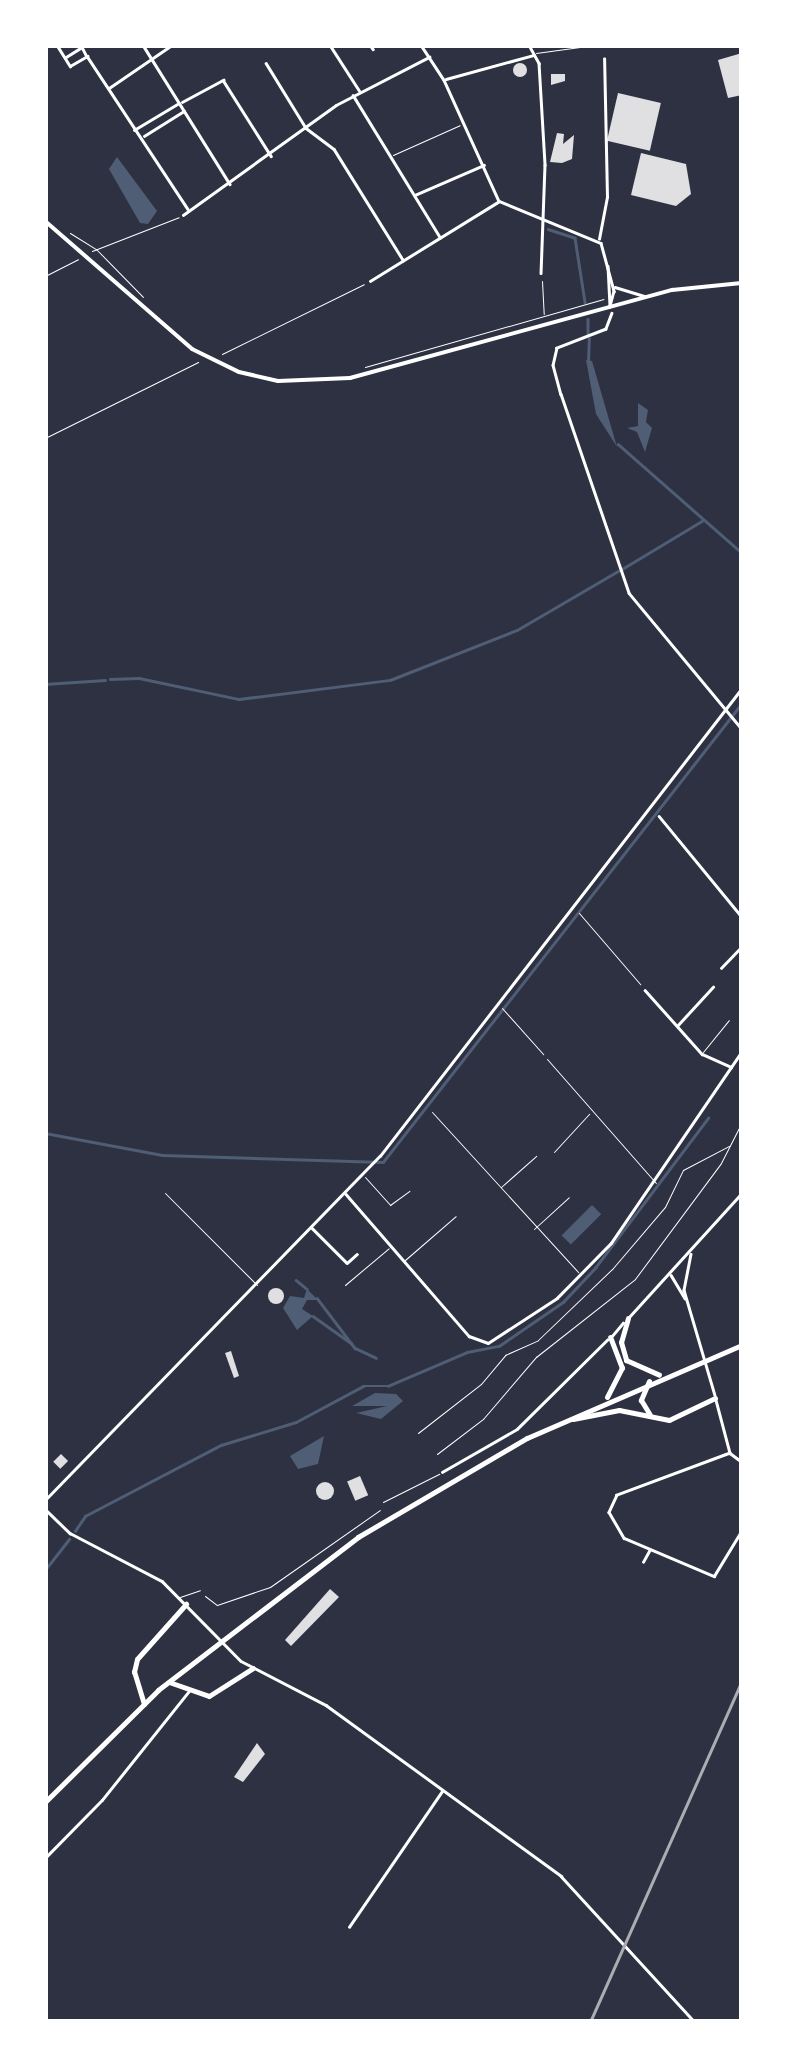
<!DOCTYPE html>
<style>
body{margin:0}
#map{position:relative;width:787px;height:2067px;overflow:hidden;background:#2d3142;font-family:"Crimson Pro",serif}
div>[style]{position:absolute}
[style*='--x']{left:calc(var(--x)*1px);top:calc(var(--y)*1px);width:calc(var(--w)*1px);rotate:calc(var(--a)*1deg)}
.water>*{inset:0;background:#4f5d75;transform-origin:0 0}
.stream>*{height:2.5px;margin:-1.25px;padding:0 1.25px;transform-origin:1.25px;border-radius:1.25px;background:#4f5d75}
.building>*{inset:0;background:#e0e0e3;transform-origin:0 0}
.round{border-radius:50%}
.path>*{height:1px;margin:-0.5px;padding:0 0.5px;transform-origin:0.5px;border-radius:0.5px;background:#fff}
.service>*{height:1px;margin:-0.5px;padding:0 0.5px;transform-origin:0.5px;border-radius:0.5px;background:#fff}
.minor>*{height:2.5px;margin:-1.25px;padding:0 1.25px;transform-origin:1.25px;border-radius:1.25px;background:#fff}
.tertiary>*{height:2.5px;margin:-1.25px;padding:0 1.25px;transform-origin:1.25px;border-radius:1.25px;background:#fff}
.secondary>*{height:4px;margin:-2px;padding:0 2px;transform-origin:2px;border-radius:2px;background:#fff}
.primary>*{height:5px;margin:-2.5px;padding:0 2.5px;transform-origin:2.5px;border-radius:2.5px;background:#fff}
.rail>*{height:2.5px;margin:-1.25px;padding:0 1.25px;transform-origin:1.25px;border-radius:1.25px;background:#abadb3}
span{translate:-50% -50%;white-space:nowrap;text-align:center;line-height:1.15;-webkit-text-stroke:8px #fff;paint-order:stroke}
.frame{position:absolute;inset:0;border:48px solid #fff;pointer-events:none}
</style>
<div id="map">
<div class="water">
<i style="clip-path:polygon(117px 157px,157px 211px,148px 224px,140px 223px,109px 169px)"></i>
<i style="clip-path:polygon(586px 360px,592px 361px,617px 447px,596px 414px)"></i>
<i style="clip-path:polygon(638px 403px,648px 410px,646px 422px,652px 428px,645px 452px,637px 432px,627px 428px,638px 426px)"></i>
<i style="left:592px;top:1205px;width:13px;height:43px;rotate:45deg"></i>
<i style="clip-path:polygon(307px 1289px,318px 1300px,307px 1300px,302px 1309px,313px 1316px,297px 1330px,283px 1308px,290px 1296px,304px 1298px)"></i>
<i style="clip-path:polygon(375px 1393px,396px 1394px,403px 1401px,381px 1419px,356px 1413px,387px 1406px,352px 1406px)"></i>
<i style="clip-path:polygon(324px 1436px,318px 1464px,298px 1469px,290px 1456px)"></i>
</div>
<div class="stream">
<i style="--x:548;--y:229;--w:28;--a:18"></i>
<i style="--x:575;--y:238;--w:65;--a:81.1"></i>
<i style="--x:588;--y:319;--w:14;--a:90"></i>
<i style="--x:588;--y:362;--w:23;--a:-88"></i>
<i style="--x:618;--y:444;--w:165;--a:41.3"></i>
<i style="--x:622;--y:569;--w:93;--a:-31"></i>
<i style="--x:110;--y:679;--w:29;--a:-2"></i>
<i style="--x:139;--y:678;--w:102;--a:11.9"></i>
<i style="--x:239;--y:699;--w:152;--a:-7.2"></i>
<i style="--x:390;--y:680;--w:136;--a:-21.5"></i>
<i style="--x:517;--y:630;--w:117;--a:-30.3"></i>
<i style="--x:45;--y:684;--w:60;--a:-3.8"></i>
<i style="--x:45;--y:1133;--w:119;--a:10.6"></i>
<i style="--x:162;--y:1155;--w:221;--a:1.8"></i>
<i style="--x:383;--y:1162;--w:583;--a:-51.97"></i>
<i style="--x:296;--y:1280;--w:14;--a:39"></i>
<i style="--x:317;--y:1298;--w:63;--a:52.8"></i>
<i style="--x:355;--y:1348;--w:23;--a:25"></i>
<i style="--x:313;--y:1316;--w:47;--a:35.4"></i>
<i style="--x:75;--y:1531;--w:18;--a:-56"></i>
<i style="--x:85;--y:1516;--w:153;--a:-27.6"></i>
<i style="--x:221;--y:1445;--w:78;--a:-17"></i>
<i style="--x:296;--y:1422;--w:76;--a:-28.2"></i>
<i style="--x:363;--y:1386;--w:25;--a:0"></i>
<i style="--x:388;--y:1386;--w:86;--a:-23.3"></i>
<i style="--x:467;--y:1352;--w:33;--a:-11"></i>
<i style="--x:499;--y:1346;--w:78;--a:-34.5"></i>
<i style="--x:563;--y:1302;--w:47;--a:-46.7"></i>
<i style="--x:595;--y:1268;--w:188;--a:-53"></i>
<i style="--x:45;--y:1570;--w:39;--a:-52"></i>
</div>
<div class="building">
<i style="clip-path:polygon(742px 53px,742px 95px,728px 98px,718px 60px)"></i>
<i class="round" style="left:513px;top:63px;width:14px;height:14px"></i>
<i style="clip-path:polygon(551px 74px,565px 74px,565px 81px,551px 85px)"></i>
<i style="left:618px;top:93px;width:44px;height:49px;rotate:13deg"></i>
<i style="clip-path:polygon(557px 133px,564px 134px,563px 144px,574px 135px,572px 159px,562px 163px,550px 162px)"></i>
<i style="clip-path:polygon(641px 153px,686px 164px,691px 194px,676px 206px,631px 195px)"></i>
<i class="round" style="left:268px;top:1288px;width:16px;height:16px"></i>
<i style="clip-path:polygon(231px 1351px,239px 1376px,234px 1378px,225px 1353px)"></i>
<i style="left:61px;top:1454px;width:10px;height:11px;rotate:45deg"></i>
<i style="left:360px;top:1476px;width:21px;height:14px;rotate:67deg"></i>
<i class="round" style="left:316px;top:1482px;width:18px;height:18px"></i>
<i style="clip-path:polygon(330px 1589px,339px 1597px,291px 1646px,285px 1640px)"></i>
<i style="clip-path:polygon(257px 1743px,265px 1754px,243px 1782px,234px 1777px)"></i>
</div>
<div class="path">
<i style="--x:70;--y:233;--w:31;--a:32"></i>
<i style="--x:96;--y:249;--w:67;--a:45.6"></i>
<i style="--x:92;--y:251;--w:93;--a:-21.3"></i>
<i style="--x:45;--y:276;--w:37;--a:-27"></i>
<i style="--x:542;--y:281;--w:33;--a:87"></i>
<i style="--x:222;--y:354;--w:158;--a:-26.2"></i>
<i style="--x:365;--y:367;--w:248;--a:-15.9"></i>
<i style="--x:579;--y:913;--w:94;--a:49.3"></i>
<i style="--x:502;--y:1008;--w:62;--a:48.3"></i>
<i style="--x:418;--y:1433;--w:80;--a:-37.9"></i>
<i style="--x:481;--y:1384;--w:38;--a:-50"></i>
<i style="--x:505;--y:1355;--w:36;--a:-24"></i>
<i style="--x:538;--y:1340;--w:104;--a:-43.8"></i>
<i style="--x:613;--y:1268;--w:80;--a:-49.6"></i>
<i style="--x:665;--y:1207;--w:41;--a:-64.1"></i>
<i style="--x:683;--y:1170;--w:52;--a:-27.6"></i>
<i style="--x:437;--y:1454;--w:58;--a:-37.3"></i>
<i style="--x:483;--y:1419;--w:82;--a:-49.5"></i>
<i style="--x:536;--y:1357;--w:126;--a:-38.2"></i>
<i style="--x:635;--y:1279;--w:144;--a:-53.4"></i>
<i style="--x:721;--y:1163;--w:46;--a:-62.9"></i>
<i style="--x:205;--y:1596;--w:15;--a:37"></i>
<i style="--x:217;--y:1605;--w:56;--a:-18.8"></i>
<i style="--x:270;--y:1587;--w:134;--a:-35"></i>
</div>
<div class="service">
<i style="--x:536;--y:53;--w:59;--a:-7.9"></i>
<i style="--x:393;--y:155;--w:73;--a:-24.1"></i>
<i style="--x:45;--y:438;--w:171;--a:-26.4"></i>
<i style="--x:703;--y:1052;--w:41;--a:-50.9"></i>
<i style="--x:547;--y:1059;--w:165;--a:48.7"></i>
<i style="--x:432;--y:1112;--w:217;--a:47.6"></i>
<i style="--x:554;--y:1152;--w:52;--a:-47.4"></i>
<i style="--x:365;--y:1177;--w:38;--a:48"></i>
<i style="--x:390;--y:1205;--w:24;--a:-36"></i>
<i style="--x:501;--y:1187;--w:47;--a:-41.5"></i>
<i style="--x:165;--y:1193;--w:130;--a:45"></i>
<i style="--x:534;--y:1229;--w:47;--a:-42.4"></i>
<i style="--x:405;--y:1260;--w:67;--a:-40.8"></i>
<i style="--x:345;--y:1285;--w:57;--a:-40.1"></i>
<i style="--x:383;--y:1502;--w:63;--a:-26.6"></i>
<i style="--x:180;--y:1597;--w:21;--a:-19"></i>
</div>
<div class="minor">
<i style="--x:57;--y:45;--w:25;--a:58"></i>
<i style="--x:70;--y:66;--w:20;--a:-30"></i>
<i style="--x:87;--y:56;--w:183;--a:56.6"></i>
<i style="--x:143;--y:45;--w:164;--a:58"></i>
<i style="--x:330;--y:45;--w:54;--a:57.2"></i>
<i style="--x:370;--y:45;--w:5;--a:53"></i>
<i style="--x:421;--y:45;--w:42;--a:56.7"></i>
<i style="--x:444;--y:80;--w:133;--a:65.6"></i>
<i style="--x:499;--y:201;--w:110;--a:22.4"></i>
<i style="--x:601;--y:243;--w:50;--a:74.8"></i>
<i style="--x:614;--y:291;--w:16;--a:105"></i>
<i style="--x:529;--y:45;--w:21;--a:61"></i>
<i style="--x:539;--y:63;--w:102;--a:86.6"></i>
<i style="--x:545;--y:165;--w:108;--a:92.1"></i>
<i style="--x:66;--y:57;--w:19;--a:-32"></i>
<i style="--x:82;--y:47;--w:9;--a:63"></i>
<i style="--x:266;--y:63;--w:76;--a:58.4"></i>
<i style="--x:306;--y:128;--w:35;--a:37"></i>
<i style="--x:334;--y:149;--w:131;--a:58.1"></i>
<i style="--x:446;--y:79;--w:91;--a:-15.3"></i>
<i style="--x:109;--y:88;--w:76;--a:-34.3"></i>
<i style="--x:353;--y:95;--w:167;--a:58.5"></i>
<i style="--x:182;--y:102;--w:47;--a:-28.2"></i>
<i style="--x:223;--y:80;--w:90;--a:57.7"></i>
<i style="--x:134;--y:130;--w:52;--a:-31"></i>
<i style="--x:144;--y:136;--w:47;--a:-32"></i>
<i style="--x:415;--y:195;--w:75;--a:-23.5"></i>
<i style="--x:183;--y:215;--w:188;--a:-35.7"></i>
<i style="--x:336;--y:105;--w:105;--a:-27.3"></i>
<i style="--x:599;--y:239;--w:43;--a:-79.2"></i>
<i style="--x:607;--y:197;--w:138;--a:-91.2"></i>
<i style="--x:608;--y:266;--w:40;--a:87.1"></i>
<i style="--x:370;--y:281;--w:150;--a:-31.7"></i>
<i style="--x:615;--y:287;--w:31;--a:17"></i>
<i style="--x:612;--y:313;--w:17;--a:111"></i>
<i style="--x:606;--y:329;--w:53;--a:158.8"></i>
<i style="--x:557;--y:348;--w:17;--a:103"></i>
<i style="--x:553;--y:365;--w:30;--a:75"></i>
<i style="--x:561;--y:394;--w:210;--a:71.1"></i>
<i style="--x:629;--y:593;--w:177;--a:50.3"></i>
<i style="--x:659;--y:816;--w:131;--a:50.6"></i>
<i style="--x:721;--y:968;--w:30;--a:-46"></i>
<i style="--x:645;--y:990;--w:86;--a:48.3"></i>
<i style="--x:702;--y:1054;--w:32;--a:24"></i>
<i style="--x:677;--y:1026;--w:53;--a:-47.3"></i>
<i style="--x:346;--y:1194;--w:188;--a:49.1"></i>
<i style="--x:469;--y:1336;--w:20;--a:20"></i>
<i style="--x:488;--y:1343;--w:82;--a:-33.1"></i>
<i style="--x:557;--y:1298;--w:77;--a:-45.5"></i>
<i style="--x:611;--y:1243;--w:232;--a:-55.7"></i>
<i style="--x:312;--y:1228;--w:49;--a:45"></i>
<i style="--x:347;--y:1263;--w:13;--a:-42"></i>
<i style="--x:716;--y:1400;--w:55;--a:75.2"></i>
<i style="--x:730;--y:1453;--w:15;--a:37"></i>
<i style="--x:730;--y:1453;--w:121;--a:159.6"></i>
<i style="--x:617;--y:1495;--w:19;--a:115"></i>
<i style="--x:609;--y:1512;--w:30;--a:60"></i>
<i style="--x:624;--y:1538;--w:98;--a:22.9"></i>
<i style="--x:714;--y:1576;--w:54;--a:-58.7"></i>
<i style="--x:442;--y:1472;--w:86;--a:-29.8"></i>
<i style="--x:517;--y:1429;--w:127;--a:-44.7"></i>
<i style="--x:45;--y:1500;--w:480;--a:-45.8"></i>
<i style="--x:380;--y:1156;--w:592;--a:-52.28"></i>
<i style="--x:643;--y:1562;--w:13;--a:-61"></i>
<i style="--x:45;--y:1858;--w:81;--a:-45.5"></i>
<i style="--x:102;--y:1800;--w:139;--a:-51.4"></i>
<i style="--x:349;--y:1927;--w:165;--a:-55.6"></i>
</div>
<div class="tertiary">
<i style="--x:691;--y:1254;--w:37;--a:101"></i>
<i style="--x:684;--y:1290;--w:109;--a:73.6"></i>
<i style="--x:671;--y:1275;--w:27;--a:59"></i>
<i style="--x:629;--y:1317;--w:168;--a:-47.7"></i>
<i style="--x:612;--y:1336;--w:17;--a:-50"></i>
<i style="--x:45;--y:1509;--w:35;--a:44"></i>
<i style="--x:70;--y:1533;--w:104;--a:27.6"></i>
<i style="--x:162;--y:1581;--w:112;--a:45.4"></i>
<i style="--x:241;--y:1661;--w:96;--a:27.4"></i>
<i style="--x:326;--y:1705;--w:291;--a:36"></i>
<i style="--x:561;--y:1876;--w:198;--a:47.5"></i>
</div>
<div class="secondary">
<i style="--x:45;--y:163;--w:13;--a:90"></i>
<i style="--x:45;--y:221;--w:195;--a:41"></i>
<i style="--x:192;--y:349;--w:52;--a:26.1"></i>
<i style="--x:239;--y:372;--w:40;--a:13"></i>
<i style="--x:278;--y:381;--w:72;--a:-2.4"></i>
<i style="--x:350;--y:378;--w:334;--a:-15.3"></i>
<i style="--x:672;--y:290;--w:70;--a:-5.7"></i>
</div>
<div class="primary">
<i style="--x:628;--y:1318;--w:25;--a:106"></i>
<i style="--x:621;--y:1342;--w:19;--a:74"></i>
<i style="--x:626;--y:1360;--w:36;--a:24"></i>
<i style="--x:649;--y:1381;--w:21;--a:113"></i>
<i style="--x:641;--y:1400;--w:17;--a:59"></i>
<i style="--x:607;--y:1397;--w:33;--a:-63"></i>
<i style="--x:622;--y:1368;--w:33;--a:-111"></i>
<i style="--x:573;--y:1419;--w:47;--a:-11.1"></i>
<i style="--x:619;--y:1410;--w:51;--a:11.3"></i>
<i style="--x:669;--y:1420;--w:51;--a:-25.6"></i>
<i style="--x:169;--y:1682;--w:42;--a:19.3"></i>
<i style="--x:209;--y:1696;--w:52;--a:-32.5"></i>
<i style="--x:144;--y:1704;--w:34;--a:-107"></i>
<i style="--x:134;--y:1672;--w:13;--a:-77"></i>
<i style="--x:137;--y:1659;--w:74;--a:-48.3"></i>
<i style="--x:45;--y:1802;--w:159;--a:-44.7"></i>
<i style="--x:158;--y:1690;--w:252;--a:-37.4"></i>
<i style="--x:358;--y:1537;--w:196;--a:-30.4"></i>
<i style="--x:527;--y:1438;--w:234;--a:-23.4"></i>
</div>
<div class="rail">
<i style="--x:590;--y:2022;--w:374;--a:-66"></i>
</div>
<div class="frame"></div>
</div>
